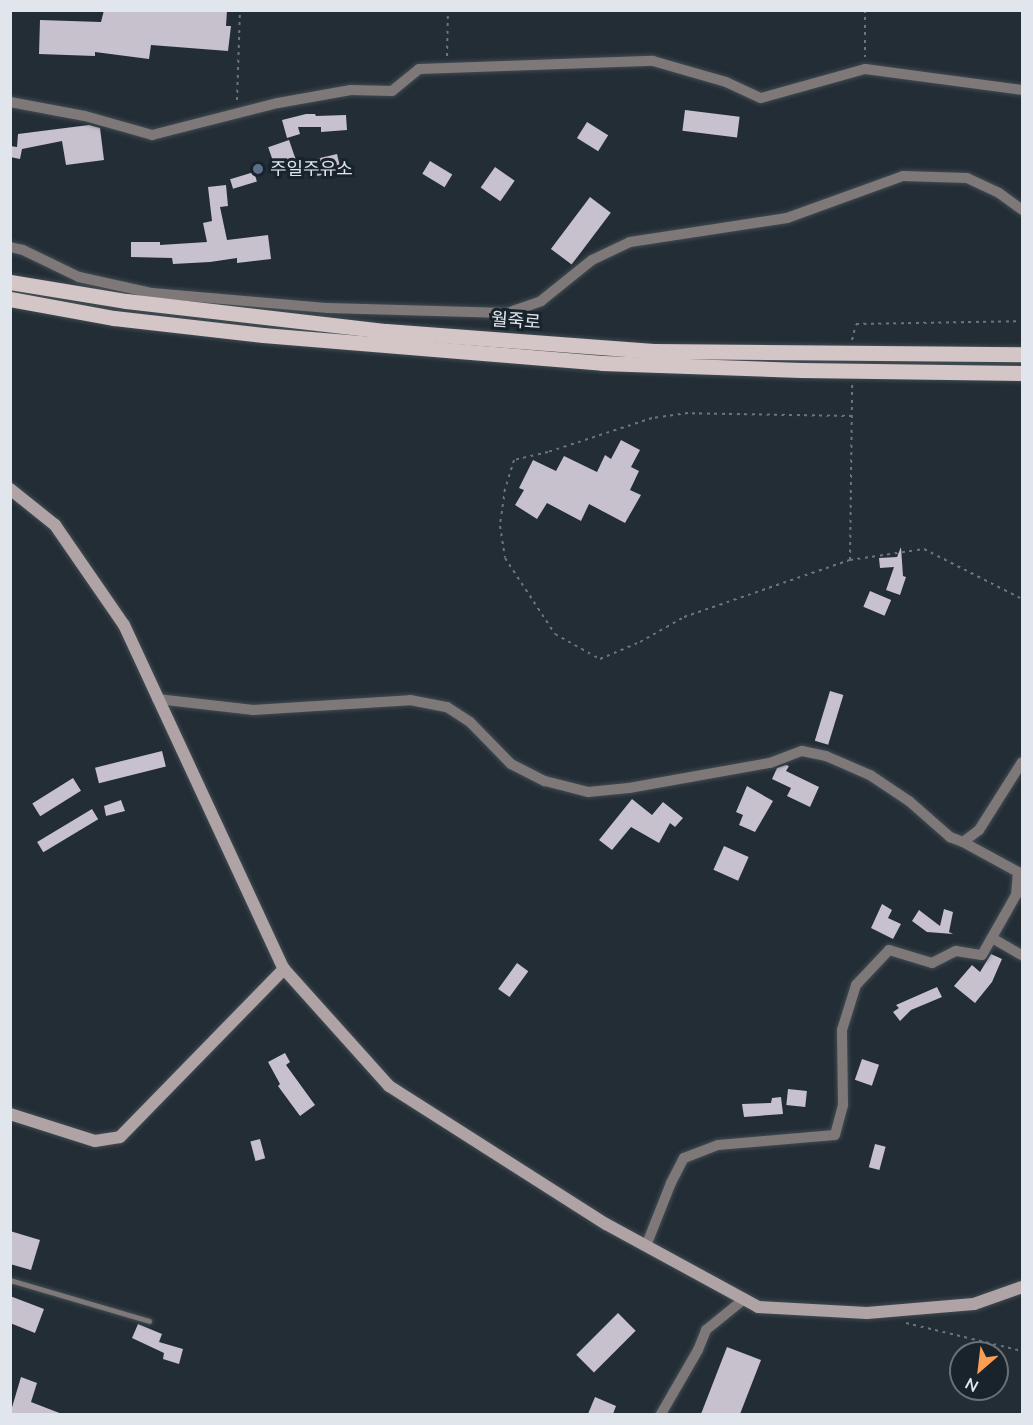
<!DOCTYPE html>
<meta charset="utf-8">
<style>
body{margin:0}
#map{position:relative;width:1033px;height:1425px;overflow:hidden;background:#232d35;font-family:Mulish,"Noto Sans KR",sans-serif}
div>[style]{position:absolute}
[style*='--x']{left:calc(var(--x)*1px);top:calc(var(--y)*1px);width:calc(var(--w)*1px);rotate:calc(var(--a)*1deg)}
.building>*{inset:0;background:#c7c0cd;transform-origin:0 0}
.path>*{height:2px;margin-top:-1px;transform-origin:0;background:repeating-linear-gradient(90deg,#6d757c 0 3px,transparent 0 7.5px)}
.roads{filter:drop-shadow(0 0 2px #414b52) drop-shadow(0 0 2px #414b52)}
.lane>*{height:5px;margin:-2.5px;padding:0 2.5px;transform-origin:2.5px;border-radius:2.5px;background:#7f7879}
.street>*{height:10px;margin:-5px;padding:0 5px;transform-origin:5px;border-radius:5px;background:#7f7879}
.secondary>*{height:12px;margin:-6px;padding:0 6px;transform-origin:6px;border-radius:6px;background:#afa3a5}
.primary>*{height:15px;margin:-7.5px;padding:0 7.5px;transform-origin:7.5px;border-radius:7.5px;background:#d4c5c6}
.dots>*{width:16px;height:16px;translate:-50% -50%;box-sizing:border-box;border:3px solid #19232b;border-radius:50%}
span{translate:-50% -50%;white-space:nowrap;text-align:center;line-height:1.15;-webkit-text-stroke:6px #19232b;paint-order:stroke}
.poi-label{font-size:18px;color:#e0e6ec}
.left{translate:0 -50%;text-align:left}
.street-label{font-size:18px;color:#e0e6ec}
.frame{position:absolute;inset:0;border:12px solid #e0e6ec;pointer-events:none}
.north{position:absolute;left:949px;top:1341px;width:60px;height:60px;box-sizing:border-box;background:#19232b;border:2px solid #697178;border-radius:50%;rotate:208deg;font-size:16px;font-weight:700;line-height:24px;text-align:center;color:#e0e6ec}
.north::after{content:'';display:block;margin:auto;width:21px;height:27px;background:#fc9d52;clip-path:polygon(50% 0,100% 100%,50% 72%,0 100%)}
</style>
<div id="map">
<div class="building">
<i style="clip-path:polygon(104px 10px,227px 10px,226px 26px,231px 26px,228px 51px,151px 45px,149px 59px,95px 52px,95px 56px,39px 54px,40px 20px,101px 22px)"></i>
<i style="left:685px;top:110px;width:55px;height:21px;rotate:7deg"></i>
<i style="clip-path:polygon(306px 114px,315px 114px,316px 116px,346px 115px,347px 130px,321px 132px,321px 127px,298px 127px,300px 134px,287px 138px,282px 120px)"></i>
<i style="left:587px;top:122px;width:25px;height:19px;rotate:32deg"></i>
<i style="clip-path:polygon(89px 125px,100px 128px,104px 160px,66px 165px,62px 141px,22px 149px,20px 159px,10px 157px,10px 146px,17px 147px,18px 134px)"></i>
<i style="left:289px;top:140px;width:21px;height:22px;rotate:71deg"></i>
<i style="left:337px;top:154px;width:17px;height:24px;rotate:77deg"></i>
<i style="left:430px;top:161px;width:26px;height:15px;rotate:31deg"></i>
<i style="left:495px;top:167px;width:24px;height:25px;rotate:35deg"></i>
<i style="left:254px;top:172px;width:10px;height:25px;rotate:73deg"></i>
<i style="clip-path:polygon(226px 185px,228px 206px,220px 207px,227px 240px,268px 235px,271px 259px,237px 263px,237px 258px,210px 262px,173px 264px,172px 258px,131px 257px,131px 242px,160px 242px,160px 245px,207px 242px,203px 223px,212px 221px,208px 187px)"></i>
<i style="left:590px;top:197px;width:26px;height:65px;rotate:37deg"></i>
<i style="clip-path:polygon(621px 440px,640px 450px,631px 467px,639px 471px,630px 490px,641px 495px,625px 523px,589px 504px,581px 521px,547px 503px,537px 519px,515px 505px,524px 490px,519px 488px,533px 460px,556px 471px,564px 456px,597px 472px,605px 455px,611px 459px)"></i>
<i style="clip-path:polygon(901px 547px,903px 576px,906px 577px,900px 595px,886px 590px,894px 567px,880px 568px,879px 558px,897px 557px)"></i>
<i style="left:870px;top:591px;width:23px;height:17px;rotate:23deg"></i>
<i style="left:830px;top:691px;width:14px;height:52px;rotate:17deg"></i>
<i style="left:162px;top:751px;width:16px;height:69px;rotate:76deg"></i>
<i style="clip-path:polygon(786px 765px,789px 766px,786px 771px,819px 787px,810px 807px,787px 796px,791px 788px,772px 779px,777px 768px)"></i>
<i style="left:73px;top:778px;width:15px;height:48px;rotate:58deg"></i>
<i style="clip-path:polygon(747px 786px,773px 801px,755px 832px,739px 825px,743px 815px,736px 812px)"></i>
<i style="clip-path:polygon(632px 799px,652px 815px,663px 802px,683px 818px,675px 827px,670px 823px,659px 843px,631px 827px,612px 850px,599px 840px)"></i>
<i style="clip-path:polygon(121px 800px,125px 811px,106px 816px,104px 806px)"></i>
<i style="left:92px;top:809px;width:12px;height:64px;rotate:59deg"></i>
<i style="left:724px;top:846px;width:27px;height:26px;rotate:24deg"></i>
<i style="clip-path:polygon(882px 904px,892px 910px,888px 918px,901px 924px,893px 939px,871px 928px)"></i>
<i style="clip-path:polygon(944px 909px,953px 912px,949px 932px,953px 934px,927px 932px,912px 921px,919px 910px,940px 926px)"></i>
<i style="clip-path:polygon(991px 954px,1002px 959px,992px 982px,975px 1003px,954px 986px,972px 965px,980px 972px)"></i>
<i style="left:517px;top:963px;width:14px;height:32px;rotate:36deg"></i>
<i style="clip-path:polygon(937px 987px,942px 997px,911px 1010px,900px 1021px,893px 1012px,899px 1008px,896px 1005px)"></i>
<i style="clip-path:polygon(285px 1053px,290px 1062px,286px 1065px,315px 1105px,300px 1116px,278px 1086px,280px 1084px,268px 1062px)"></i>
<i style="left:862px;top:1059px;width:18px;height:22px;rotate:19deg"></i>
<i style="left:788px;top:1089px;width:19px;height:16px;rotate:6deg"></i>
<i style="clip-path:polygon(781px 1097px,783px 1114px,744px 1117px,742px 1104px,771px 1103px,772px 1098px)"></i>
<i style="left:260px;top:1139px;width:20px;height:10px;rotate:75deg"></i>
<i style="left:875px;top:1144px;width:11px;height:24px;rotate:15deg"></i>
<i style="clip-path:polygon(10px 1231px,40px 1240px,31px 1270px,10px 1264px)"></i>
<i style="clip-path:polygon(10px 1296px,44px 1309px,35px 1333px,10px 1323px)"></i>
<i style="left:618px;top:1313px;width:25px;height:59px;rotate:45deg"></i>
<i style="clip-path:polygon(138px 1324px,162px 1334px,159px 1342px,183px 1349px,179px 1364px,163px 1359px,164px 1353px,132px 1338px)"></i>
<i style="clip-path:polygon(727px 1347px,761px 1360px,740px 1414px,701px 1414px)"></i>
<i style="clip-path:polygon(21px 1377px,37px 1383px,31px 1402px,62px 1414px,10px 1414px)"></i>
<i style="clip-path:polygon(595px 1397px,616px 1406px,613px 1414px,588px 1414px)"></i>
</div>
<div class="path">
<i style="--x:865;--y:10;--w:47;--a:90"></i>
<i style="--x:447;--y:56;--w:46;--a:-88.8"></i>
<i style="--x:237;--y:100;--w:90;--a:-88.1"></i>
<i style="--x:852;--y:340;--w:16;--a:-76"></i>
<i style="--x:856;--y:324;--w:166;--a:-1"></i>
<i style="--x:852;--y:416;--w:164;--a:-179"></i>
<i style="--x:688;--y:413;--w:36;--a:172"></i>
<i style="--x:652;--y:418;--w:109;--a:161.9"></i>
<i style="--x:548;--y:452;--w:35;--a:167"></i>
<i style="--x:514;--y:460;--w:30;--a:107"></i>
<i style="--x:505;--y:489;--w:37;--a:98"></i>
<i style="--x:500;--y:526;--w:32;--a:81"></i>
<i style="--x:505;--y:558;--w:91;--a:56.7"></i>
<i style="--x:555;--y:634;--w:51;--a:29.1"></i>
<i style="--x:600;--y:659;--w:43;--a:-23"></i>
<i style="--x:640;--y:642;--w:51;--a:-29.6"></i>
<i style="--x:684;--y:617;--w:176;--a:-19"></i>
<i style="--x:850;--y:560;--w:75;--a:-8.5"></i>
<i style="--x:924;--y:549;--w:110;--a:27"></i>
<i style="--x:850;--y:560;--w:176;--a:-89.3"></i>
<i style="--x:906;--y:1323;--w:119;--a:13.6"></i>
</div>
<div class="roads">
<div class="lane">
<i style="--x:10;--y:1280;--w:145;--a:16.4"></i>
</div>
<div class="street">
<i style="--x:10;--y:102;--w:76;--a:10.6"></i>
<i style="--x:85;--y:116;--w:70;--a:15.8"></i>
<i style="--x:152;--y:135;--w:130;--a:-14.3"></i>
<i style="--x:278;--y:103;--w:74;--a:-10.1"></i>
<i style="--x:351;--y:90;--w:41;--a:1.4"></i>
<i style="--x:392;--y:91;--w:35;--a:-39"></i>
<i style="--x:419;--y:69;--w:234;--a:-2"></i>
<i style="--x:653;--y:61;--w:76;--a:16"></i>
<i style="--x:726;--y:82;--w:38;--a:25"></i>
<i style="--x:761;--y:98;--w:108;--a:-15.6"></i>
<i style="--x:865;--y:69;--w:158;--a:7.6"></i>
<i style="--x:10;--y:247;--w:13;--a:13"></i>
<i style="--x:23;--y:250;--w:62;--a:25.7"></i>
<i style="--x:79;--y:277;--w:75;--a:12.4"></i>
<i style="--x:152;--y:293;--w:177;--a:4.9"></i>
<i style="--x:328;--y:308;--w:179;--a:1.6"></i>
<i style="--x:507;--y:313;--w:36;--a:-19"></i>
<i style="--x:541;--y:301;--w:65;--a:-38.8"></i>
<i style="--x:592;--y:260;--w:42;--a:-25.3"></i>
<i style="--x:630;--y:242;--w:159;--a:-8.7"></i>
<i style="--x:787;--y:218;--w:123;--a:-19.9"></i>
<i style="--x:903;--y:176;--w:64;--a:1.8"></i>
<i style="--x:967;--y:178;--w:35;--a:25"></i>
<i style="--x:999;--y:193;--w:29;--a:36"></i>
<i style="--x:157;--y:699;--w:97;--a:6.5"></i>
<i style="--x:253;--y:710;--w:157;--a:-3.6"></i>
<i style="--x:410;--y:700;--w:38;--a:11"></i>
<i style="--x:447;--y:707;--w:27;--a:33"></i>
<i style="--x:470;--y:722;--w:59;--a:45.7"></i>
<i style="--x:511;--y:764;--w:38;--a:27"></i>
<i style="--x:545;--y:781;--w:44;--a:14.3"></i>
<i style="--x:588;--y:792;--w:41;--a:-5.6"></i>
<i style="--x:629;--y:788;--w:143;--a:-10.1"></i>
<i style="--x:770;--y:763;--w:34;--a:-21"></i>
<i style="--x:802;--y:751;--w:25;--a:12"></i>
<i style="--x:826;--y:756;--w:48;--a:23.4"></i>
<i style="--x:870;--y:775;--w:47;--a:33.7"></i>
<i style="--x:909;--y:801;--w:55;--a:41.3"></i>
<i style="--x:950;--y:837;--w:14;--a:21"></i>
<i style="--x:963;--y:842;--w:20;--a:-37"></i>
<i style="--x:979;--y:830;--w:80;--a:-57.7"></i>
<i style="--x:992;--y:938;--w:34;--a:30"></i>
<i style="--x:646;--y:1246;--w:68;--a:-68.4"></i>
<i style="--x:671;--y:1183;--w:28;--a:-63"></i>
<i style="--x:684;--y:1158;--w:36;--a:-21"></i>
<i style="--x:718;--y:1145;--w:117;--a:-4.9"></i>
<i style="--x:835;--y:1135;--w:31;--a:-75"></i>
<i style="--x:843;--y:1105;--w:75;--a:-90.8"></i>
<i style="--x:842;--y:1030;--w:47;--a:-72.7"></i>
<i style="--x:856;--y:985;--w:48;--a:-46.7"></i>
<i style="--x:889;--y:950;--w:45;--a:16.8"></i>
<i style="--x:932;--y:963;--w:27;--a:-27"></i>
<i style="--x:956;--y:951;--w:26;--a:9"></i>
<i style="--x:982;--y:955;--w:69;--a:-60.5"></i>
<i style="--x:1016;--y:895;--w:23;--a:-85"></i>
<i style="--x:1018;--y:872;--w:63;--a:-151.4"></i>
<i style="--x:661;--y:1414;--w:74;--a:-60"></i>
<i style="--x:698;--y:1350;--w:22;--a:-68"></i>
<i style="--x:706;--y:1330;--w:49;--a:-39.2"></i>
</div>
<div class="secondary">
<i style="--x:10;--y:489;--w:58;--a:38.7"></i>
<i style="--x:55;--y:525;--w:121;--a:55.4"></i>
<i style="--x:124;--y:625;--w:379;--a:65.1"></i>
<i style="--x:284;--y:969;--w:157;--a:48.1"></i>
<i style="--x:389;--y:1086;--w:257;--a:32.5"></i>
<i style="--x:606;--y:1224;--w:173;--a:28.6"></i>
<i style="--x:758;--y:1307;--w:109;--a:3.2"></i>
<i style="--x:867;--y:1313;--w:107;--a:-4.8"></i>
<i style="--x:974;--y:1304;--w:51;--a:-19.5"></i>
<i style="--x:10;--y:1114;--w:89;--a:17.6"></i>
<i style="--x:95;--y:1141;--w:25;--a:-9"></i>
<i style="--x:120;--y:1137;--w:235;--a:-45.7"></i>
</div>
<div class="primary">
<i style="--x:10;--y:282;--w:118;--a:9.3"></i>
<i style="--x:126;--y:301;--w:262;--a:6.6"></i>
<i style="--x:386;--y:331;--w:268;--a:4.3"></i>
<i style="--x:653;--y:351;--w:369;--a:0.5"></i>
<i style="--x:10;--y:299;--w:106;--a:10.4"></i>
<i style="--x:114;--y:318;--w:150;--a:6.5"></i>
<i style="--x:263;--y:335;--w:340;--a:4.7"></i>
<i style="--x:602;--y:363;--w:199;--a:2"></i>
<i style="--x:801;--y:370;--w:221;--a:0.8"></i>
</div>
</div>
<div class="dots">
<i style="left:258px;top:169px;background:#5c6f8a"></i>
</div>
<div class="poi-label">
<span class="left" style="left:270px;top:169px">주일주유소</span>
</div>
<div class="street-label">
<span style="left:516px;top:321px;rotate:4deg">월죽로</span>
</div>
<div class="frame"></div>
<div class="north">N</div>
</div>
